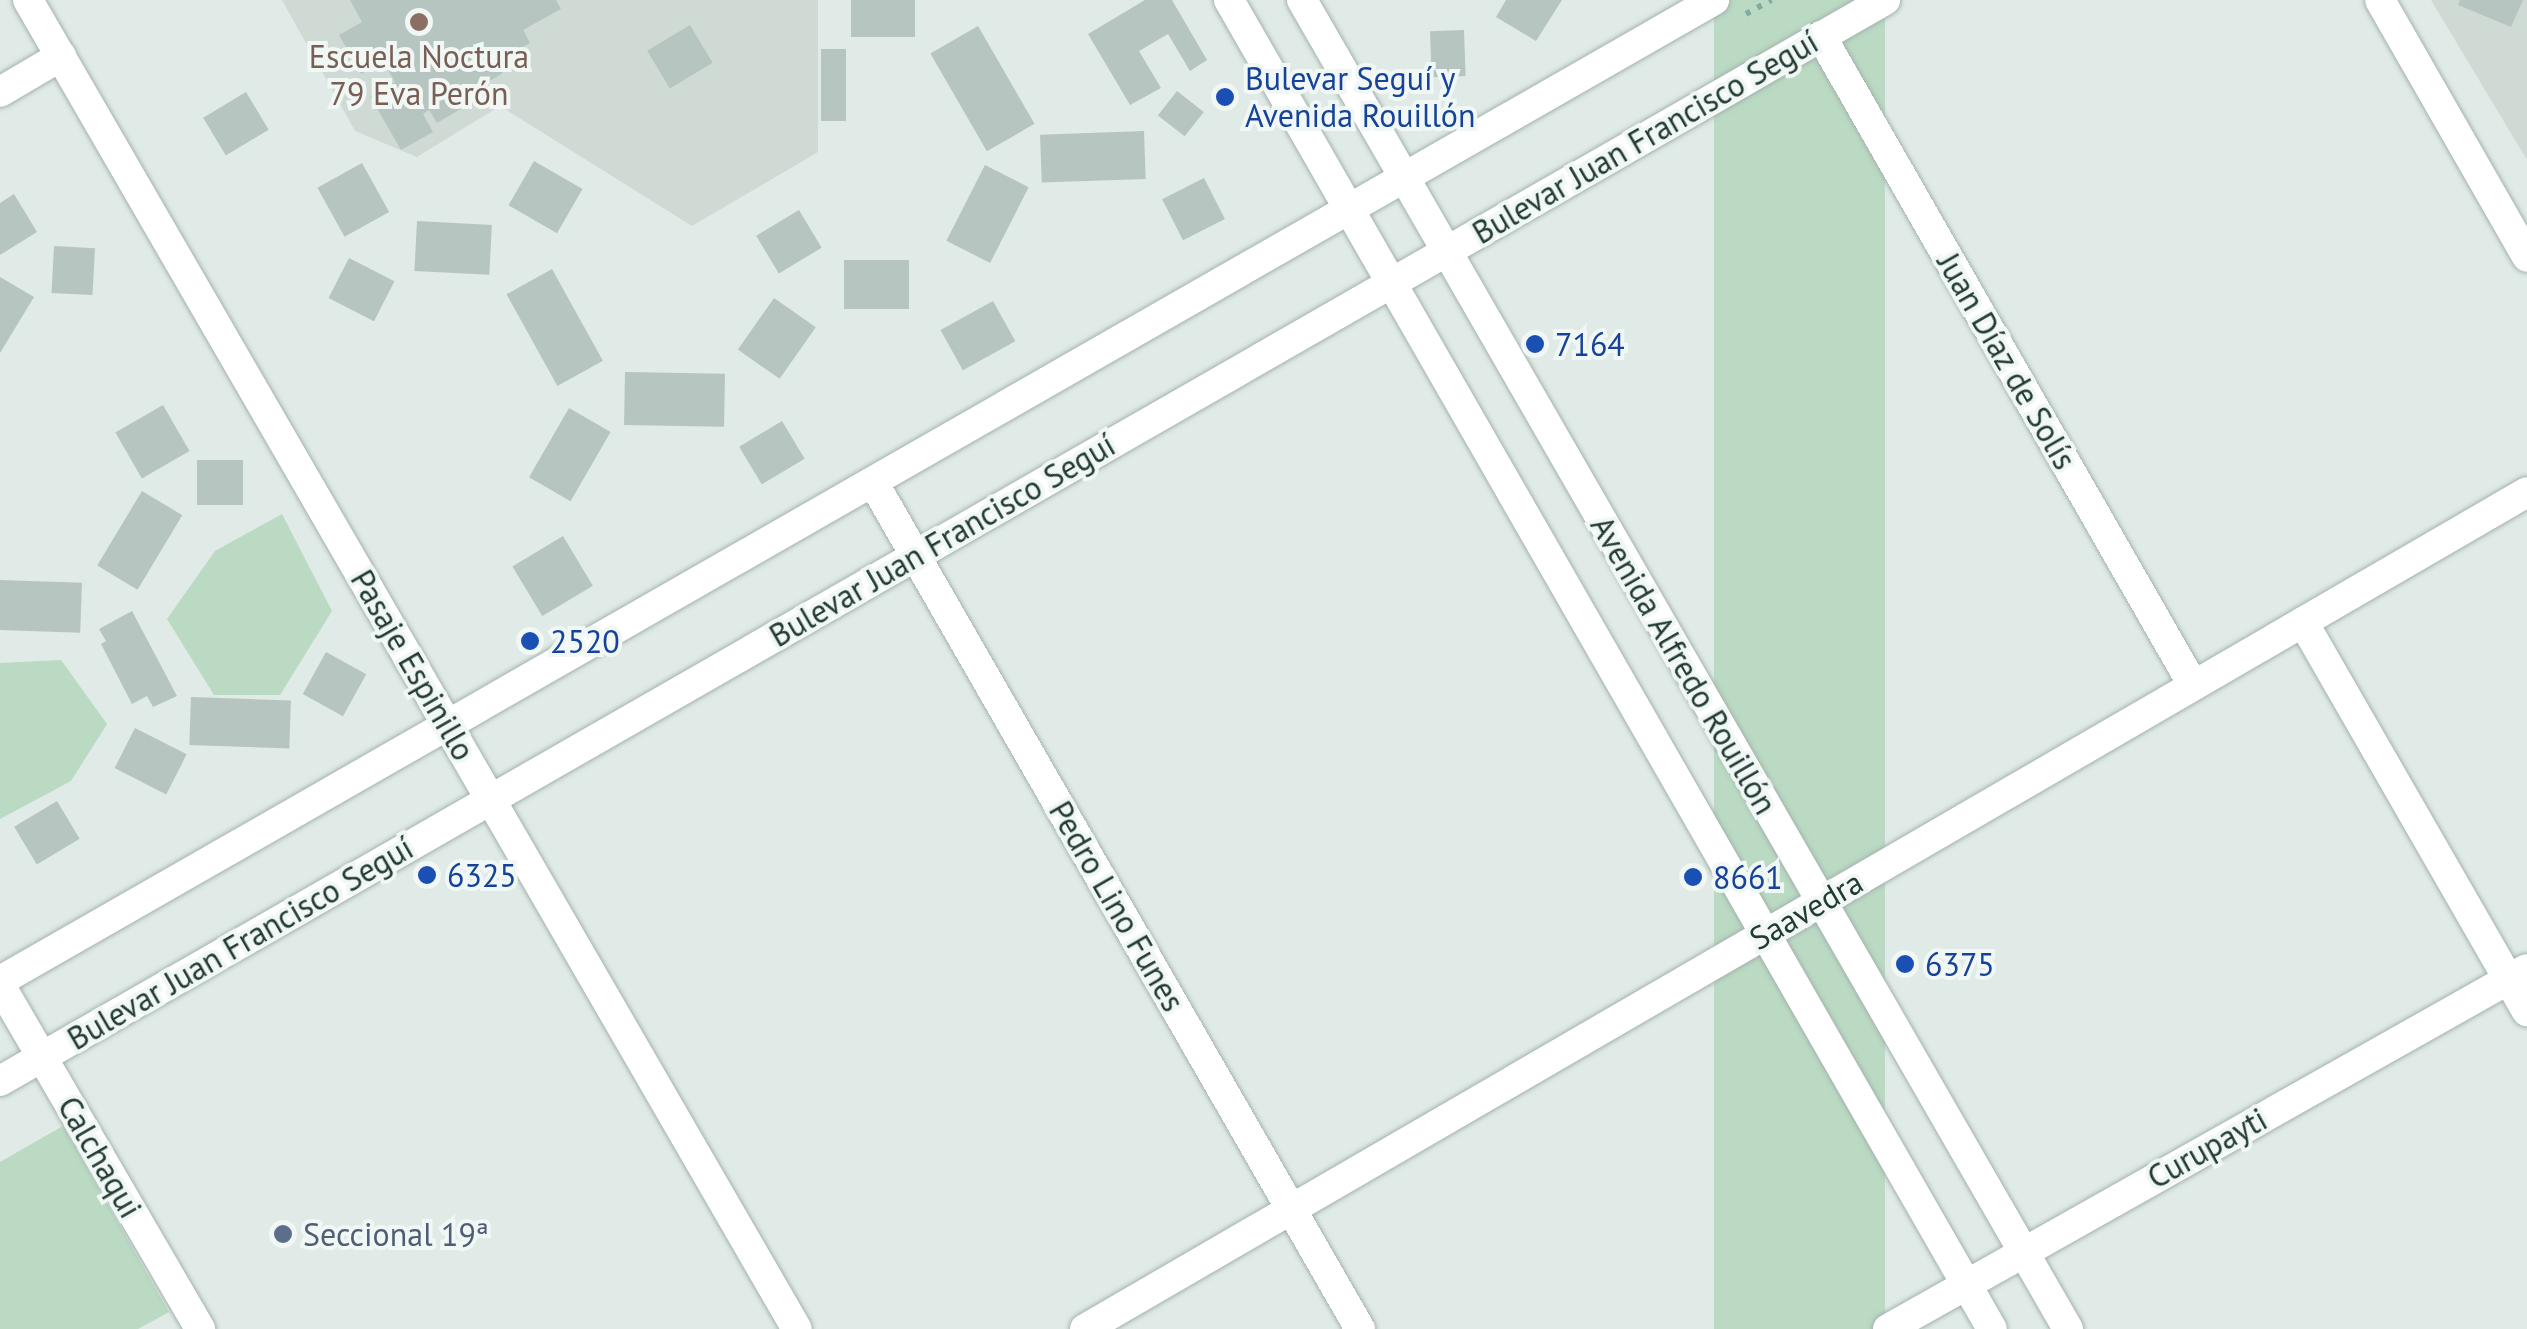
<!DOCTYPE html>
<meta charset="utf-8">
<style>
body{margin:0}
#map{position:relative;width:2527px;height:1329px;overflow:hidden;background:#e0eae6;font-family:"PT Sans",sans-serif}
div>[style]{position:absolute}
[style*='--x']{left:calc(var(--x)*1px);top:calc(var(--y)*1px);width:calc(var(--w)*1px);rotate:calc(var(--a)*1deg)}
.built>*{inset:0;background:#cfdad5}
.green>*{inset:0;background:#badac3;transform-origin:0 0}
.building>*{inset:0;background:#b6c5bf;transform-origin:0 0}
.path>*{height:6px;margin-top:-3px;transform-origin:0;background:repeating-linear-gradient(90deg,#82ac9f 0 5px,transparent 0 13px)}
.roads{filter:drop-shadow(0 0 2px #a3b2ad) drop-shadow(0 0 2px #a3b2ad)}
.street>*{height:30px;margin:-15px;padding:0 15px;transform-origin:15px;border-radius:15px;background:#fff}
.secondary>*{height:30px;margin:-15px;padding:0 15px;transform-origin:15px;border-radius:15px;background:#fff}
.dots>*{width:28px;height:28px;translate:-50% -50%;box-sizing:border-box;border:5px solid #f0f7f4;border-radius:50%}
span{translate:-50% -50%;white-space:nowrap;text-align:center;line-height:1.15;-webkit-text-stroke:8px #f0f7f4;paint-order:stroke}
.education-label{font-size:32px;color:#785e54}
.transit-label{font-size:32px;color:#164399}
.left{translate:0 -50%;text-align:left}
.street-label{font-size:32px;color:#223a33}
.service-label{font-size:32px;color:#4e5e75}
</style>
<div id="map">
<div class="built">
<i style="clip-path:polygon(282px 0,818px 0,818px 152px,692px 226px,500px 106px,417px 157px,355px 131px)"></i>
<i style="clip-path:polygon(2431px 0,2527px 0,2527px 160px)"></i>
</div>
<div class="green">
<i style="left:1714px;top:0;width:171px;height:1975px"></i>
<i style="clip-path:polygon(282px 514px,332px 611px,280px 695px,214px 695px,167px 619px,215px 551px)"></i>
<i style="clip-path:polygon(61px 660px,107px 724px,71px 781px,0 819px,0 663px)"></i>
<i style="clip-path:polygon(63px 1126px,169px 1312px,138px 1329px,0 1329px,0 1162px)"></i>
</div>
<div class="building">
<i style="clip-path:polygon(350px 0,556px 0,561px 9px,523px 30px,530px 43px,497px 61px,503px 73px,471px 92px,476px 100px,437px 123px,429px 110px,423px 114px,433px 132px,401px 150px,370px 96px,395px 82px,383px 62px,361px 74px,339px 35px,362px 22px)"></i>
<i style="left:851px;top:0;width:64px;height:37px"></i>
<i style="clip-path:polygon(1145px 0,1172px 0,1207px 60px,1190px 71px,1168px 34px,1139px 51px,1161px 88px,1130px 105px,1088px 34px)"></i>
<i style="clip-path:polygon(1506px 0,1562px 0,1536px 41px,1496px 17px)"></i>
<i style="clip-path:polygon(2460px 0,2523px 0,2511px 27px,2458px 5px)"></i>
<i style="left:690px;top:25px;width:44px;height:50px;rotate:59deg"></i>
<i style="left:978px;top:26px;width:113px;height:55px;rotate:60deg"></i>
<i style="left:1464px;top:30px;width:46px;height:34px;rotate:88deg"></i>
<i style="left:821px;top:49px;width:25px;height:72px"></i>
<i style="left:1177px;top:91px;width:34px;height:31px;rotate:38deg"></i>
<i style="left:246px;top:92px;width:44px;height:50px;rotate:59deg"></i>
<i style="left:1144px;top:131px;width:48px;height:104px;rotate:88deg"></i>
<i style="left:534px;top:161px;width:56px;height:51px;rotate:30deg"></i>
<i style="left:362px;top:163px;width:56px;height:51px;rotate:61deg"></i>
<i style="left:985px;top:165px;width:49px;height:85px;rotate:27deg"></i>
<i style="left:1204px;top:178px;width:46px;height:47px;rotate:63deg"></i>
<i style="clip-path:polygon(14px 194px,37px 232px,0 255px,0 203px)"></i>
<i style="left:799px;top:210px;width:44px;height:50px;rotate:59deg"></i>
<i style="left:417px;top:221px;width:75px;height:50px;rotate:3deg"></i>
<i style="left:54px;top:246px;width:41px;height:47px;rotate:3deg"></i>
<i style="left:349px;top:258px;width:51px;height:45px;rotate:27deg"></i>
<i style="left:844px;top:260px;width:65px;height:49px"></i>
<i style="left:552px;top:269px;width:105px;height:52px;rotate:61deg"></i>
<i style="clip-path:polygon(0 277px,34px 297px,0 353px)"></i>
<i style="left:774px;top:298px;width:51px;height:63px;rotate:35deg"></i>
<i style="left:993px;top:301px;width:46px;height:60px;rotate:61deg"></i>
<i style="left:625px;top:372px;width:100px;height:53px;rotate:1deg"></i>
<i style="left:163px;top:405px;width:53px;height:55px;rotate:60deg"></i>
<i style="left:569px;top:408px;width:48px;height:80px;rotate:30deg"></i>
<i style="left:782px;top:421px;width:44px;height:50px;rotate:59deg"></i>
<i style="left:197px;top:460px;width:46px;height:45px"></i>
<i style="left:142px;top:491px;width:47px;height:87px;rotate:31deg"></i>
<i style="left:563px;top:536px;width:58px;height:59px;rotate:59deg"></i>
<i style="left:0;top:580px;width:82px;height:50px;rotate:2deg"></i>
<i style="clip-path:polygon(132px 611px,177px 696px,153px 707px,147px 696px,132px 704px,101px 644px,106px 641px,99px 629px)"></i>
<i style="left:326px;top:652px;width:46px;height:48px;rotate:29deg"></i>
<i style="left:191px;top:697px;width:100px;height:48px;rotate:2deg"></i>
<i style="left:135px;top:728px;width:58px;height:45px;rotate:27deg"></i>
<i style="left:57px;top:801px;width:44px;height:50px;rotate:59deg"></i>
</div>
<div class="path">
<i style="--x:1746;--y:14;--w:29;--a:-29"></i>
</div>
<div class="roads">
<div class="street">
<i style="--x:28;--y:0;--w:1535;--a:59.95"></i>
<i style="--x:2380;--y:0;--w:296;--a:60.2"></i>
<i style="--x:1821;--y:36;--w:748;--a:60.18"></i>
<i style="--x:0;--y:92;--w:71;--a:-30.5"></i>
<i style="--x:873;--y:482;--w:977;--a:60.1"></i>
<i style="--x:2303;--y:622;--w:449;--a:60.1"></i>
<i style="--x:0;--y:985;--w:398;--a:59.8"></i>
<i style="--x:1085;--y:1329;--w:1667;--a:-30.13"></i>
<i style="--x:1888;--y:1329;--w:733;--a:-29.4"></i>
</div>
<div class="secondary">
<i style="--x:1229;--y:0;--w:1532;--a:60.14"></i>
<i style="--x:1302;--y:0;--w:1534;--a:60.04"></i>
<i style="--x:0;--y:981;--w:1975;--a:-29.78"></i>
<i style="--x:0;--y:1081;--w:2173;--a:-29.83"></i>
</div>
</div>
<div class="dots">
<i style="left:419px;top:22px;background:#8d6e63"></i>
<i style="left:1225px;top:97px;background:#1a4fb4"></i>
<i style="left:1535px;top:344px;background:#1a4fb4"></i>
<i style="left:530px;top:641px;background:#1a4fb4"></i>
<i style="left:427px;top:875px;background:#1a4fb4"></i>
<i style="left:1693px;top:877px;background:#1a4fb4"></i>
<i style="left:1905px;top:964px;background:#1a4fb4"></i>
<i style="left:283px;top:1234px;background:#5c6f8a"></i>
</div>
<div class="education-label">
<span style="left:419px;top:75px">Escuela Noctura<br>79 Eva Perón</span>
</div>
<div class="transit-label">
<span class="left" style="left:1245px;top:97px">Bulevar Seguí y<br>Avenida Rouillón</span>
<span class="left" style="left:1555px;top:344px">7164</span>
<span class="left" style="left:550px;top:641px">2520</span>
<span class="left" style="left:447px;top:875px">6325</span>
<span class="left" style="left:1713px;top:877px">8661</span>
<span class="left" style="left:1925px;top:964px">6375</span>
</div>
<div class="street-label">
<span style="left:1645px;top:137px;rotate:-30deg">Bulevar Juan Francisco Seguí</span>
<span style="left:2007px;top:361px;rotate:60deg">Juan Díaz de Solís</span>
<span style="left:942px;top:540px;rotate:-30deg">Bulevar Juan Francisco Seguí</span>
<span style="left:413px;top:665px;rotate:60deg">Pasaje Espinillo</span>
<span style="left:1684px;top:665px;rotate:60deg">Avenida Alfredo Rouillón</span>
<span style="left:1117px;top:906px;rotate:60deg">Pedro Lino Funes</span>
<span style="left:1806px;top:910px;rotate:-30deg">Saavedra</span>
<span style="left:240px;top:943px;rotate:-30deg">Bulevar Juan Francisco Seguí</span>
<span style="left:2207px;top:1148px;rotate:-29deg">Curupayti</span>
<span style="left:100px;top:1157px;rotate:60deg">Calchaqui</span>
</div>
<div class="service-label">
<span class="left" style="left:303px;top:1234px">Seccional 19ª</span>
</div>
</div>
